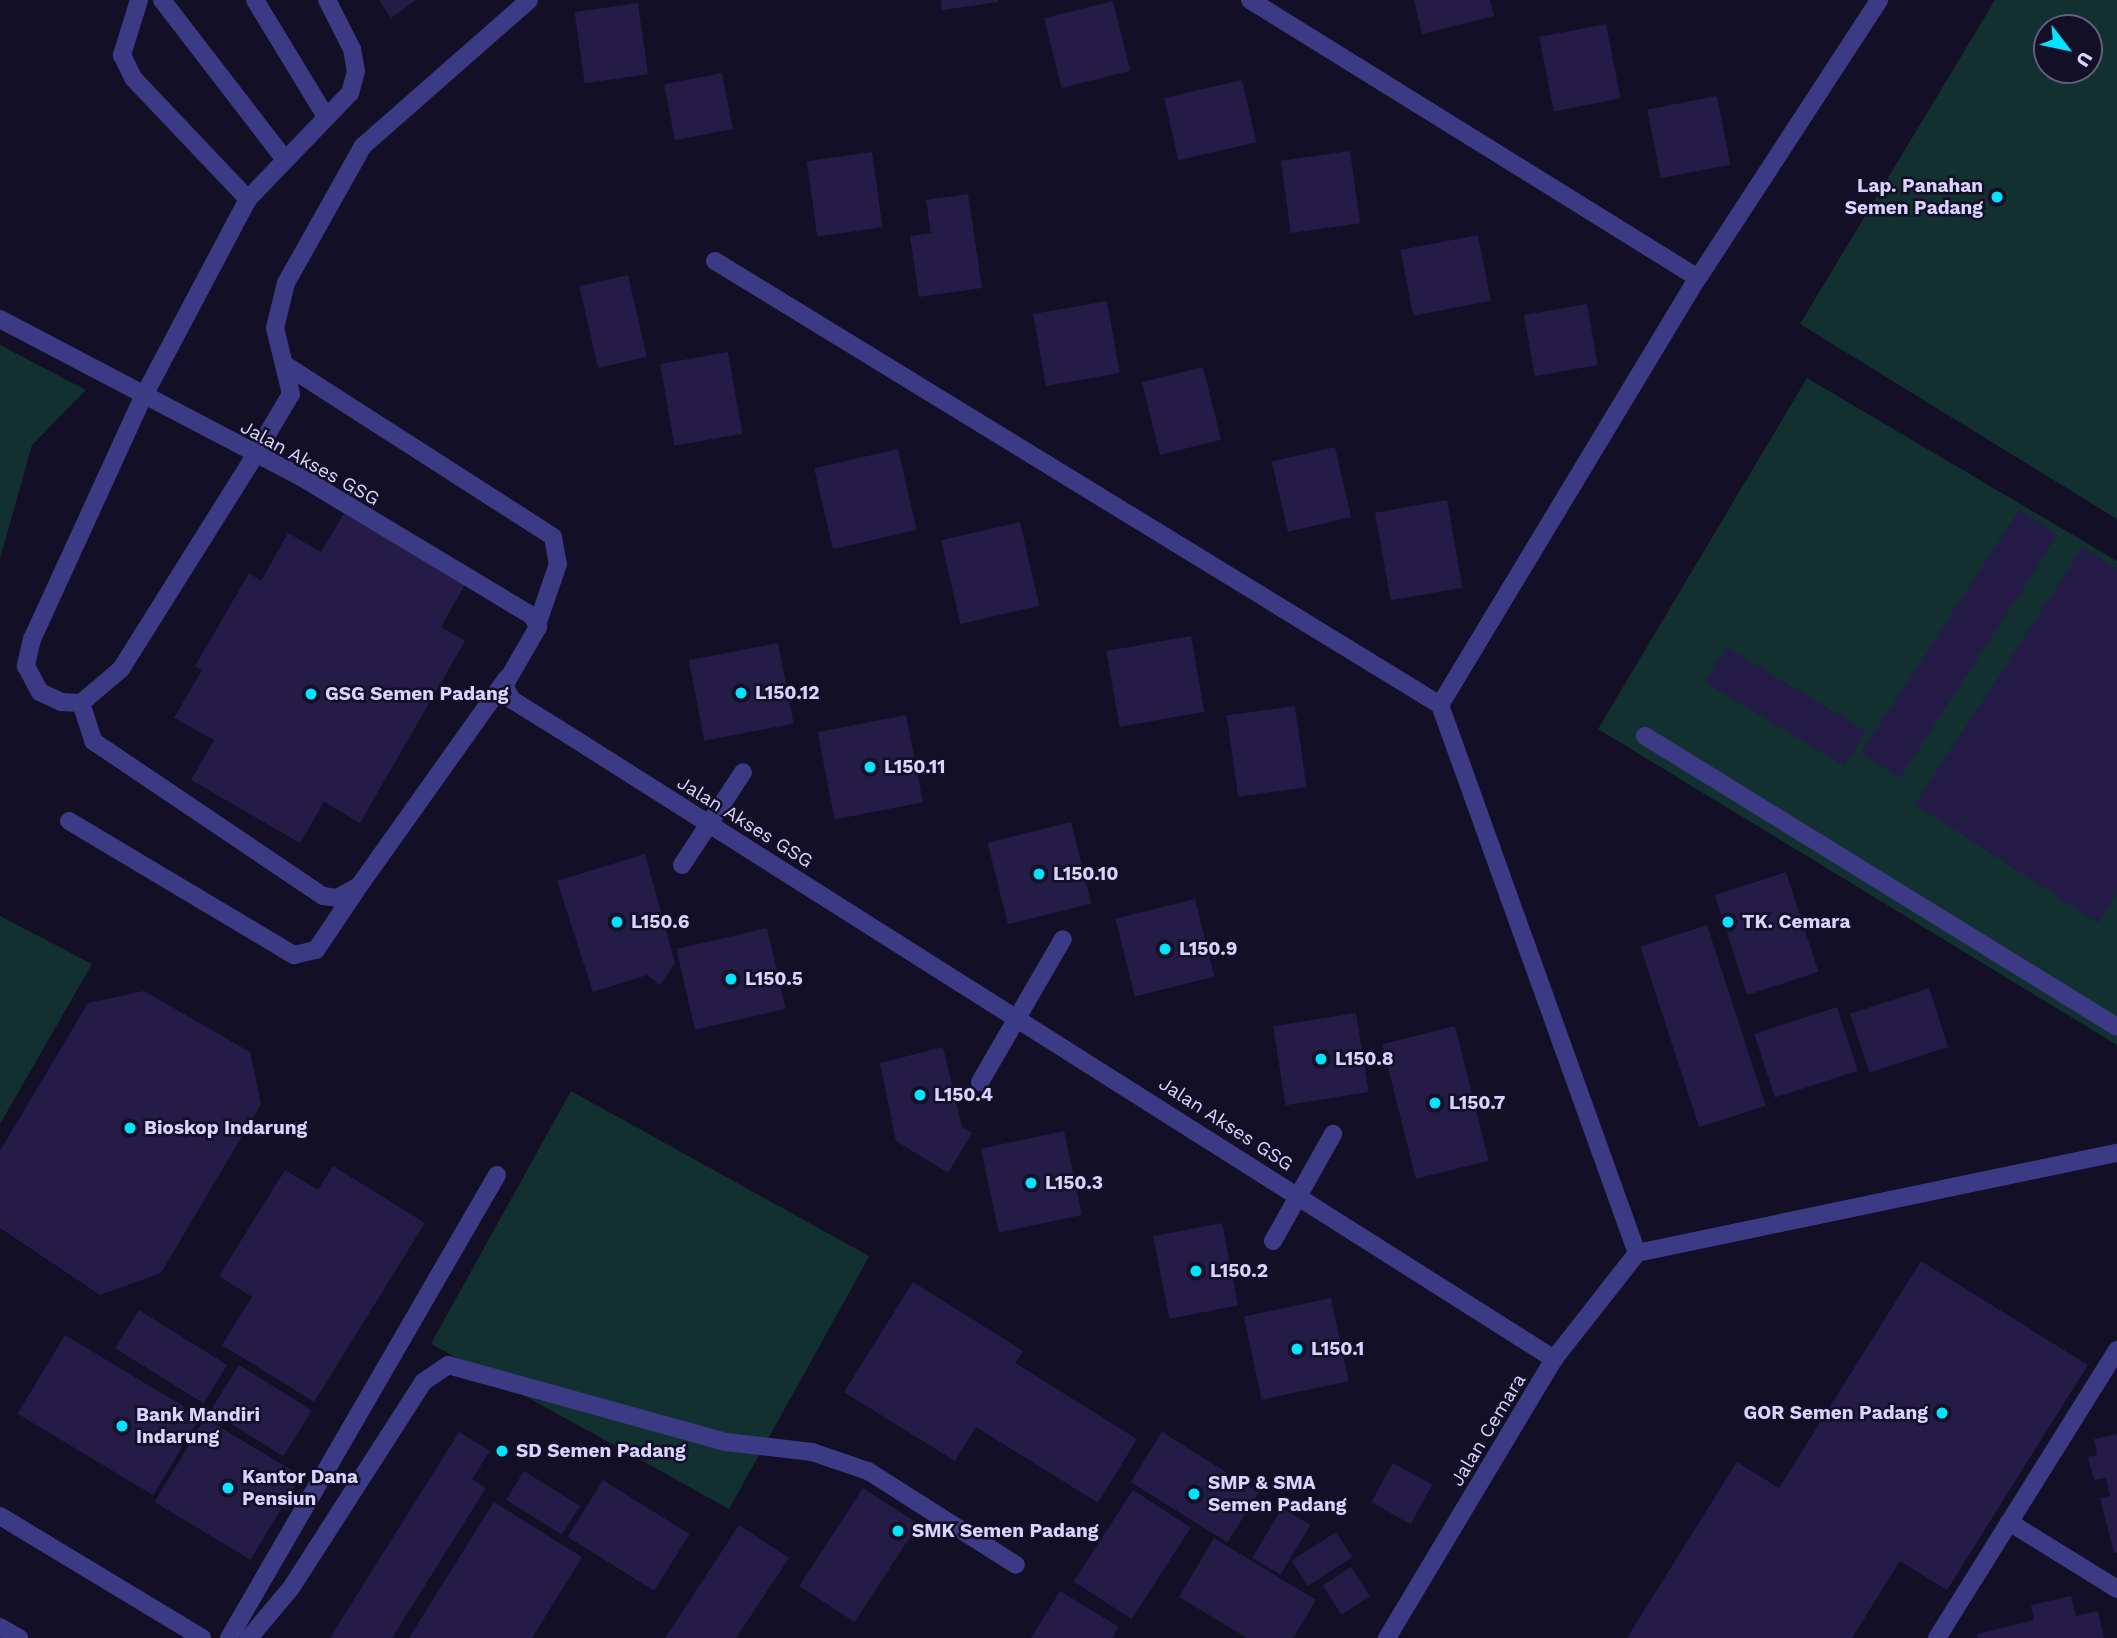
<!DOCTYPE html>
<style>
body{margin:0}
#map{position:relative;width:2117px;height:1638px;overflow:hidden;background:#130f26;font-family:"Work Sans",sans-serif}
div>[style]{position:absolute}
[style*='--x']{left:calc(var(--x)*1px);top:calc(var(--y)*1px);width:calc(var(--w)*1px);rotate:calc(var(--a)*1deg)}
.green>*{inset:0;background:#12302f;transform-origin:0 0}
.building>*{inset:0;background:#241b47;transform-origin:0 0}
.lane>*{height:18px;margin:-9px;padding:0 9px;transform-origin:9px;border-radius:9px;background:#3d3a85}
.street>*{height:18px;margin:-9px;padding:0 9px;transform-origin:9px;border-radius:9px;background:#3d3a85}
.dots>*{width:19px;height:19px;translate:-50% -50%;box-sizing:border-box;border:4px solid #130f26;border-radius:50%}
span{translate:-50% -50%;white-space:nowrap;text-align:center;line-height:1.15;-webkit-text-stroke:5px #130f26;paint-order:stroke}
.poi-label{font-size:19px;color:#d9d4ff;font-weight:700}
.right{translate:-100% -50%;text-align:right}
.left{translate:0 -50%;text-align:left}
.street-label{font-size:19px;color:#d9d4ff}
.north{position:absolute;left:2033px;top:14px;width:70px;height:70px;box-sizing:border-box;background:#130f26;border:2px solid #625e7d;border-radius:50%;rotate:122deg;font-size:19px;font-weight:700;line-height:28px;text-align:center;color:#d9d4ff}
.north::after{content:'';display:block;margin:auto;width:24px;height:32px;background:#00e5ff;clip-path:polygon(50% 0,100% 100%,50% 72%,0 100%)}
</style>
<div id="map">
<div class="green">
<i style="clip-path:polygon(evenodd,1995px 0,2117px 0,2117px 519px,1800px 324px,1995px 0,2047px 28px,2089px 28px,2089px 70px,2047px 70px,2047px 28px)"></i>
<i style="clip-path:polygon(0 345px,86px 390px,32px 445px,0 559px)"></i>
<i style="clip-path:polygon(1807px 378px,2117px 561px,2117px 1045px,1598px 729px)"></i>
<i style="clip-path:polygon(0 916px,92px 964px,0 1124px)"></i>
<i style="left:571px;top:1091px;width:341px;height:289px;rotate:29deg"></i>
</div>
<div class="building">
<i style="clip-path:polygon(379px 0,416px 0,391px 18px)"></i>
<i style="clip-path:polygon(941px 0,998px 0,998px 2px,942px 10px)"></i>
<i style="clip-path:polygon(1414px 0,1490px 0,1494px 16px,1422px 34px)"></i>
<i style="left:1113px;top:1px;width:72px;height:71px;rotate:76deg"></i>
<i style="left:638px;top:3px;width:72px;height:64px;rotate:82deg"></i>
<i style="left:1606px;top:24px;width:76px;height:68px;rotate:79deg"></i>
<i style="left:722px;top:73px;width:57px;height:59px;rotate:79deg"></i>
<i style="left:1242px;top:80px;width:64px;height:80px;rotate:77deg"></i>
<i style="left:1717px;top:96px;width:70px;height:71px;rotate:79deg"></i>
<i style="left:1350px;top:151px;width:73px;height:70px;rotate:82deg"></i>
<i style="left:872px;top:152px;width:76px;height:66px;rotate:82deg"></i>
<i style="clip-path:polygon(968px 194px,982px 288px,919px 297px,910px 236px,931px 233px,926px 200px)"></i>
<i style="left:1478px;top:235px;width:67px;height:79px;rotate:79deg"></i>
<i style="left:628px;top:275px;width:84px;height:50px;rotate:77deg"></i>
<i style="left:1107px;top:301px;width:73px;height:75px;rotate:80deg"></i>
<i style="left:1587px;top:304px;width:62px;height:64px;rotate:80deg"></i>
<i style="left:728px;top:352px;width:83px;height:69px;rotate:80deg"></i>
<i style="left:1203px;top:367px;width:75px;height:63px;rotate:76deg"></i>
<i style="left:1335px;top:447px;width:72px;height:65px;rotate:77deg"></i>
<i style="left:898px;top:449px;width:83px;height:86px;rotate:77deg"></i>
<i style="left:1447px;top:500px;width:89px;height:73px;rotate:80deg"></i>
<i style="left:2019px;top:510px;width:46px;height:290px;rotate:33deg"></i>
<i style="clip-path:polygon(345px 512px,466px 583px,441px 627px,465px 641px,360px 823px,324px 802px,300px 843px,191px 780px,214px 740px,174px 718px,202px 670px,195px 666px,249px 573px,261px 581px,288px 533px,321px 552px)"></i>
<i style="left:1020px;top:522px;width:86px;height:81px;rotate:77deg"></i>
<i style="clip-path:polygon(2083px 547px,2117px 569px,2117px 894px,2098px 923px,1915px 804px)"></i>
<i style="left:1191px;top:636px;width:77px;height:86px;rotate:80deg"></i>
<i style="left:778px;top:643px;width:82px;height:91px;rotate:79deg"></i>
<i style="left:1726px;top:647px;width:163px;height:41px;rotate:31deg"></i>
<i style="left:1295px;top:706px;width:82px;height:69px;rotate:82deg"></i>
<i style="left:906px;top:715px;width:89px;height:90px;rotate:79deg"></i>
<i style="left:1071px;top:822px;width:84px;height:86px;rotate:76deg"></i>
<i style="clip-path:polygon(645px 854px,675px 963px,660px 985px,647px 975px,593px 992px,557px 881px)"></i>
<i style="left:1786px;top:872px;width:105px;height:75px;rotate:72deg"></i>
<i style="left:1195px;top:899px;width:80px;height:82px;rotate:76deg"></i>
<i style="left:1707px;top:925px;width:190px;height:70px;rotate:72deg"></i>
<i style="left:767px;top:928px;width:83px;height:93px;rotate:77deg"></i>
<i style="left:1929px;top:988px;width:62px;height:83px;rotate:72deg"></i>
<i style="clip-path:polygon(144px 991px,250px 1052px,261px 1104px,161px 1273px,100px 1295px,0 1228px,0 1151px,88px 1003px)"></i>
<i style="left:1837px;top:1007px;width:67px;height:87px;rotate:72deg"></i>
<i style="left:1356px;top:1013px;width:80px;height:84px;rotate:81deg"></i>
<i style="left:1455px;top:1026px;width:139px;height:75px;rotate:76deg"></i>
<i style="clip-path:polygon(943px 1047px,962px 1127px,972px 1133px,948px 1173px,896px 1141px,880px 1063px)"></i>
<i style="left:1064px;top:1131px;width:86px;height:85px;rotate:78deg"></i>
<i style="clip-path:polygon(333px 1166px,425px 1223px,314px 1402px,222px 1345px,252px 1297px,219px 1276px,285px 1170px,318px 1190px)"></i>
<i style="left:1222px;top:1223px;width:84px;height:70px;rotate:79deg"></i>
<i style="clip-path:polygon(1921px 1261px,2088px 1365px,1947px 1590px,1900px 1561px,1852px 1638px,1627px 1638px,1737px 1462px,1779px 1488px)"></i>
<i style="clip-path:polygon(913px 1282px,1023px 1351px,1015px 1363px,1137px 1439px,1098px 1503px,976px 1427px,955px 1461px,844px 1392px)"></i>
<i style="left:1331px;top:1298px;width:85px;height:89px;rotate:78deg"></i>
<i style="left:139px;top:1310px;width:104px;height:45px;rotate:32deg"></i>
<i style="left:65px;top:1335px;width:158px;height:92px;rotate:31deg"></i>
<i style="left:239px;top:1365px;width:86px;height:54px;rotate:32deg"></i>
<i style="left:205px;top:1418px;width:112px;height:98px;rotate:31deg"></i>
<i style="clip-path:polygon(459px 1432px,490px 1451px,472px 1479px,486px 1488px,392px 1638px,330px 1638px)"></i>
<i style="left:1162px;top:1432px;width:114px;height:59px;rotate:32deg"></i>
<i style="clip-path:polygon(2117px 1434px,2117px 1553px,2114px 1553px,2100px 1498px,2110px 1496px,2106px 1478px,2094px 1480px,2088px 1457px,2097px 1455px,2094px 1439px)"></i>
<i style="left:1393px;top:1463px;width:45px;height:45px;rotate:29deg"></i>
<i style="left:524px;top:1471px;width:66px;height:34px;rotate:32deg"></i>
<i style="left:603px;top:1480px;width:102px;height:67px;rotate:32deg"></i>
<i style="left:863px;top:1488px;width:66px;height:117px;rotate:33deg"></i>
<i style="left:1133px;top:1490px;width:69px;height:109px;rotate:33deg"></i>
<i style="clip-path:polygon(494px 1502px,582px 1557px,532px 1638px,409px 1638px)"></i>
<i style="left:1282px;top:1508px;width:33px;height:58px;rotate:31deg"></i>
<i style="clip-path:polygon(739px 1525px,789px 1558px,736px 1638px,665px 1638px)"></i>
<i style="left:1336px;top:1532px;width:30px;height:53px;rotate:57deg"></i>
<i style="clip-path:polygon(1214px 1538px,1316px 1600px,1293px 1638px,1247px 1638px,1179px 1597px)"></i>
<i style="left:1351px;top:1567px;width:35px;height:34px;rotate:57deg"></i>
<i style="clip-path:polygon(1060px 1591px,1119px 1627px,1112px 1638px,1031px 1638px)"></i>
<i style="clip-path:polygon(2071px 1596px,2076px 1616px,2098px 1611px,2104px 1638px,1978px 1638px,1977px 1634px,2034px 1620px,2031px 1605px)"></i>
</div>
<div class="lane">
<i style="--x:139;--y:0;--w:58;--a:107.2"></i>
<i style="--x:122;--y:55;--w:25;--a:64"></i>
<i style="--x:133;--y:78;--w:167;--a:46.5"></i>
<i style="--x:162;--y:0;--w:202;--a:52.4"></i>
<i style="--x:255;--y:0;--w:137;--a:58.7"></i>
<i style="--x:327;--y:0;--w:55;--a:63"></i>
<i style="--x:352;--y:49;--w:22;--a:80"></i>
<i style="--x:356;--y:71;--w:23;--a:105"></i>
<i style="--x:350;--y:93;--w:147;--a:133.9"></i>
<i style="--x:248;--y:199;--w:224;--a:117.9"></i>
<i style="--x:143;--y:397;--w:266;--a:114.6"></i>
<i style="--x:32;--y:639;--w:28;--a:103"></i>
<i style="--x:26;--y:666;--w:30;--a:62"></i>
<i style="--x:40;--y:692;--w:23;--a:25"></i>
<i style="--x:61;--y:702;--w:20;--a:3"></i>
<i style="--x:81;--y:703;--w:52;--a:-40.4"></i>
<i style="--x:121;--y:669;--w:252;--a:-57.9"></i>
<i style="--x:255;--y:455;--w:71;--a:-59.5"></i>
<i style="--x:291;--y:394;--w:68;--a:-103.6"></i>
<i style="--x:275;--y:328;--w:46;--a:-76.3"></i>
<i style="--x:286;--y:283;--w:157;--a:-60.7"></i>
<i style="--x:0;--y:319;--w:340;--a:27.7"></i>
<i style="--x:301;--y:477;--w:270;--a:31"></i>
<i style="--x:532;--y:616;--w:13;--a:61"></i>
<i style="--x:538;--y:627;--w:68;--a:120"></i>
<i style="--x:504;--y:686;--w:16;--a:60"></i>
<i style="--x:512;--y:700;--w:55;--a:31.7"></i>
<i style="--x:287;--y:366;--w:316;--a:32.7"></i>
<i style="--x:553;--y:537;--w:27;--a:80"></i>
<i style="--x:558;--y:564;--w:61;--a:109"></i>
<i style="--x:81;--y:703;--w:40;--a:72"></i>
<i style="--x:93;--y:741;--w:277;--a:34"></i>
<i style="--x:323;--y:896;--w:14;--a:8"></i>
<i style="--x:337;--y:898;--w:25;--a:-29"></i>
<i style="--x:359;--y:886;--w:255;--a:-54.6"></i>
<i style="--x:1645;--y:736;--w:554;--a:31.65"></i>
<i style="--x:69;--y:821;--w:262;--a:30.8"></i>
<i style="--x:294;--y:955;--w:23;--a:-13"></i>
<i style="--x:316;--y:950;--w:73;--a:-56.1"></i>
<i style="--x:0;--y:1516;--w:236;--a:31.1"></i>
<i style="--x:0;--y:1627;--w:22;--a:30"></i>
<i style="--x:229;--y:1638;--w:535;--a:-59.94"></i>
<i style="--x:249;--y:1638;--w:65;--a:-50"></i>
<i style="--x:291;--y:1588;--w:245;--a:-57.3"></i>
<i style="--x:423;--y:1382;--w:30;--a:-34"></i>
<i style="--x:448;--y:1365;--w:288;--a:15.5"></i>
<i style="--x:726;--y:1442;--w:87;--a:6.6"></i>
<i style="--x:812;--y:1452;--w:59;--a:18.7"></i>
<i style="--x:868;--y:1471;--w:175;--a:32.4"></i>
</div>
<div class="street">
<i style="--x:1250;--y:0;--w:527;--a:31.82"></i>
<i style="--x:363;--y:146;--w:221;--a:-41.3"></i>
<i style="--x:715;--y:261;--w:850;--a:31.48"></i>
<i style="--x:1440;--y:705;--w:582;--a:70.23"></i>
<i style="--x:1440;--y:705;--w:499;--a:-58.9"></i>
<i style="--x:1698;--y:278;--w:332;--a:-56.9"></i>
<i style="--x:559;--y:729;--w:1178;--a:32.34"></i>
<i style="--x:682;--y:865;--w:111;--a:-56.7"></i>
<i style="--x:980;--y:1082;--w:165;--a:-59.9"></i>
<i style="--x:1273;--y:1241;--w:123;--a:-60.7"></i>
<i style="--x:1637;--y:1253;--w:490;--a:-11.8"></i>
<i style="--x:2009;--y:1522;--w:127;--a:31.8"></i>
<i style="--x:1387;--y:1638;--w:325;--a:-59.1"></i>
<i style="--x:1554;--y:1359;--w:135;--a:-51.9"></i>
<i style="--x:1937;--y:1638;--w:340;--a:-58"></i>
</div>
<div class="dots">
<i style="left:1997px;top:197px;background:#00e5ff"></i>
<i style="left:741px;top:693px;background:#00e5ff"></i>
<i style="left:311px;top:694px;background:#00e5ff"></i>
<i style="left:870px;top:767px;background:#00e5ff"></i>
<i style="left:1039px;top:874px;background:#00e5ff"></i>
<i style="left:617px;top:922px;background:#00e5ff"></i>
<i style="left:1728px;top:922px;background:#00e5ff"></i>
<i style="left:1165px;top:949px;background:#00e5ff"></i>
<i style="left:731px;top:979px;background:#00e5ff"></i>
<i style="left:1321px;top:1059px;background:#00e5ff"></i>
<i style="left:920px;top:1095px;background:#00e5ff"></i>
<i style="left:1435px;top:1103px;background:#00e5ff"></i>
<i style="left:130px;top:1128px;background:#00e5ff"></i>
<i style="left:1031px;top:1183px;background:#00e5ff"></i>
<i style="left:1196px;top:1271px;background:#00e5ff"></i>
<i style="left:1297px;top:1349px;background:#00e5ff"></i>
<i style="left:1942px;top:1413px;background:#00e5ff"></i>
<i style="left:122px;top:1426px;background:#00e5ff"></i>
<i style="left:502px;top:1451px;background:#00e5ff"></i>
<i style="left:228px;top:1488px;background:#00e5ff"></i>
<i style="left:1194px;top:1494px;background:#00e5ff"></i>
<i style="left:898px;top:1531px;background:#00e5ff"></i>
</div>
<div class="poi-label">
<span class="right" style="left:1983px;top:197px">Lap. Panahan<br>Semen Padang</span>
<span class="left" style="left:755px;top:693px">L150.12</span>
<span class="left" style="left:325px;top:694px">GSG Semen Padang</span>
<span class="left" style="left:884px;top:767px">L150.11</span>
<span class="left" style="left:1053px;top:874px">L150.10</span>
<span class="left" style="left:631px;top:922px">L150.6</span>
<span class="left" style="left:1742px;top:922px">TK. Cemara</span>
<span class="left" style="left:1179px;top:949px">L150.9</span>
<span class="left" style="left:745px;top:979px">L150.5</span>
<span class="left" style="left:1335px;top:1059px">L150.8</span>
<span class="left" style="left:934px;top:1095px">L150.4</span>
<span class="left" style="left:1449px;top:1103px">L150.7</span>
<span class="left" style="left:144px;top:1128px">Bioskop Indarung</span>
<span class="left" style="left:1045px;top:1183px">L150.3</span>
<span class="left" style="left:1210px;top:1271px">L150.2</span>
<span class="left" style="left:1311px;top:1349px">L150.1</span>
<span class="right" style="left:1928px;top:1413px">GOR Semen Padang</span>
<span class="left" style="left:136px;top:1426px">Bank Mandiri<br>Indarung</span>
<span class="left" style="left:516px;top:1451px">SD Semen Padang</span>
<span class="left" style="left:242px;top:1488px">Kantor Dana<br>Pensiun</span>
<span class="left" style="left:1208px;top:1494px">SMP &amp; SMA<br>Semen Padang</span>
<span class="left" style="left:912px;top:1531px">SMK Semen Padang</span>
</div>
<div class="street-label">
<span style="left:310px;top:463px;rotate:29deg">Jalan Akses GSG</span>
<span style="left:745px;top:822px;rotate:32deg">Jalan Akses GSG</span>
<span style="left:1226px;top:1124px;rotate:33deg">Jalan Akses GSG</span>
<span style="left:1488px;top:1430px;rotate:-59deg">Jalan Cemara</span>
</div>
<div class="north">U</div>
</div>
